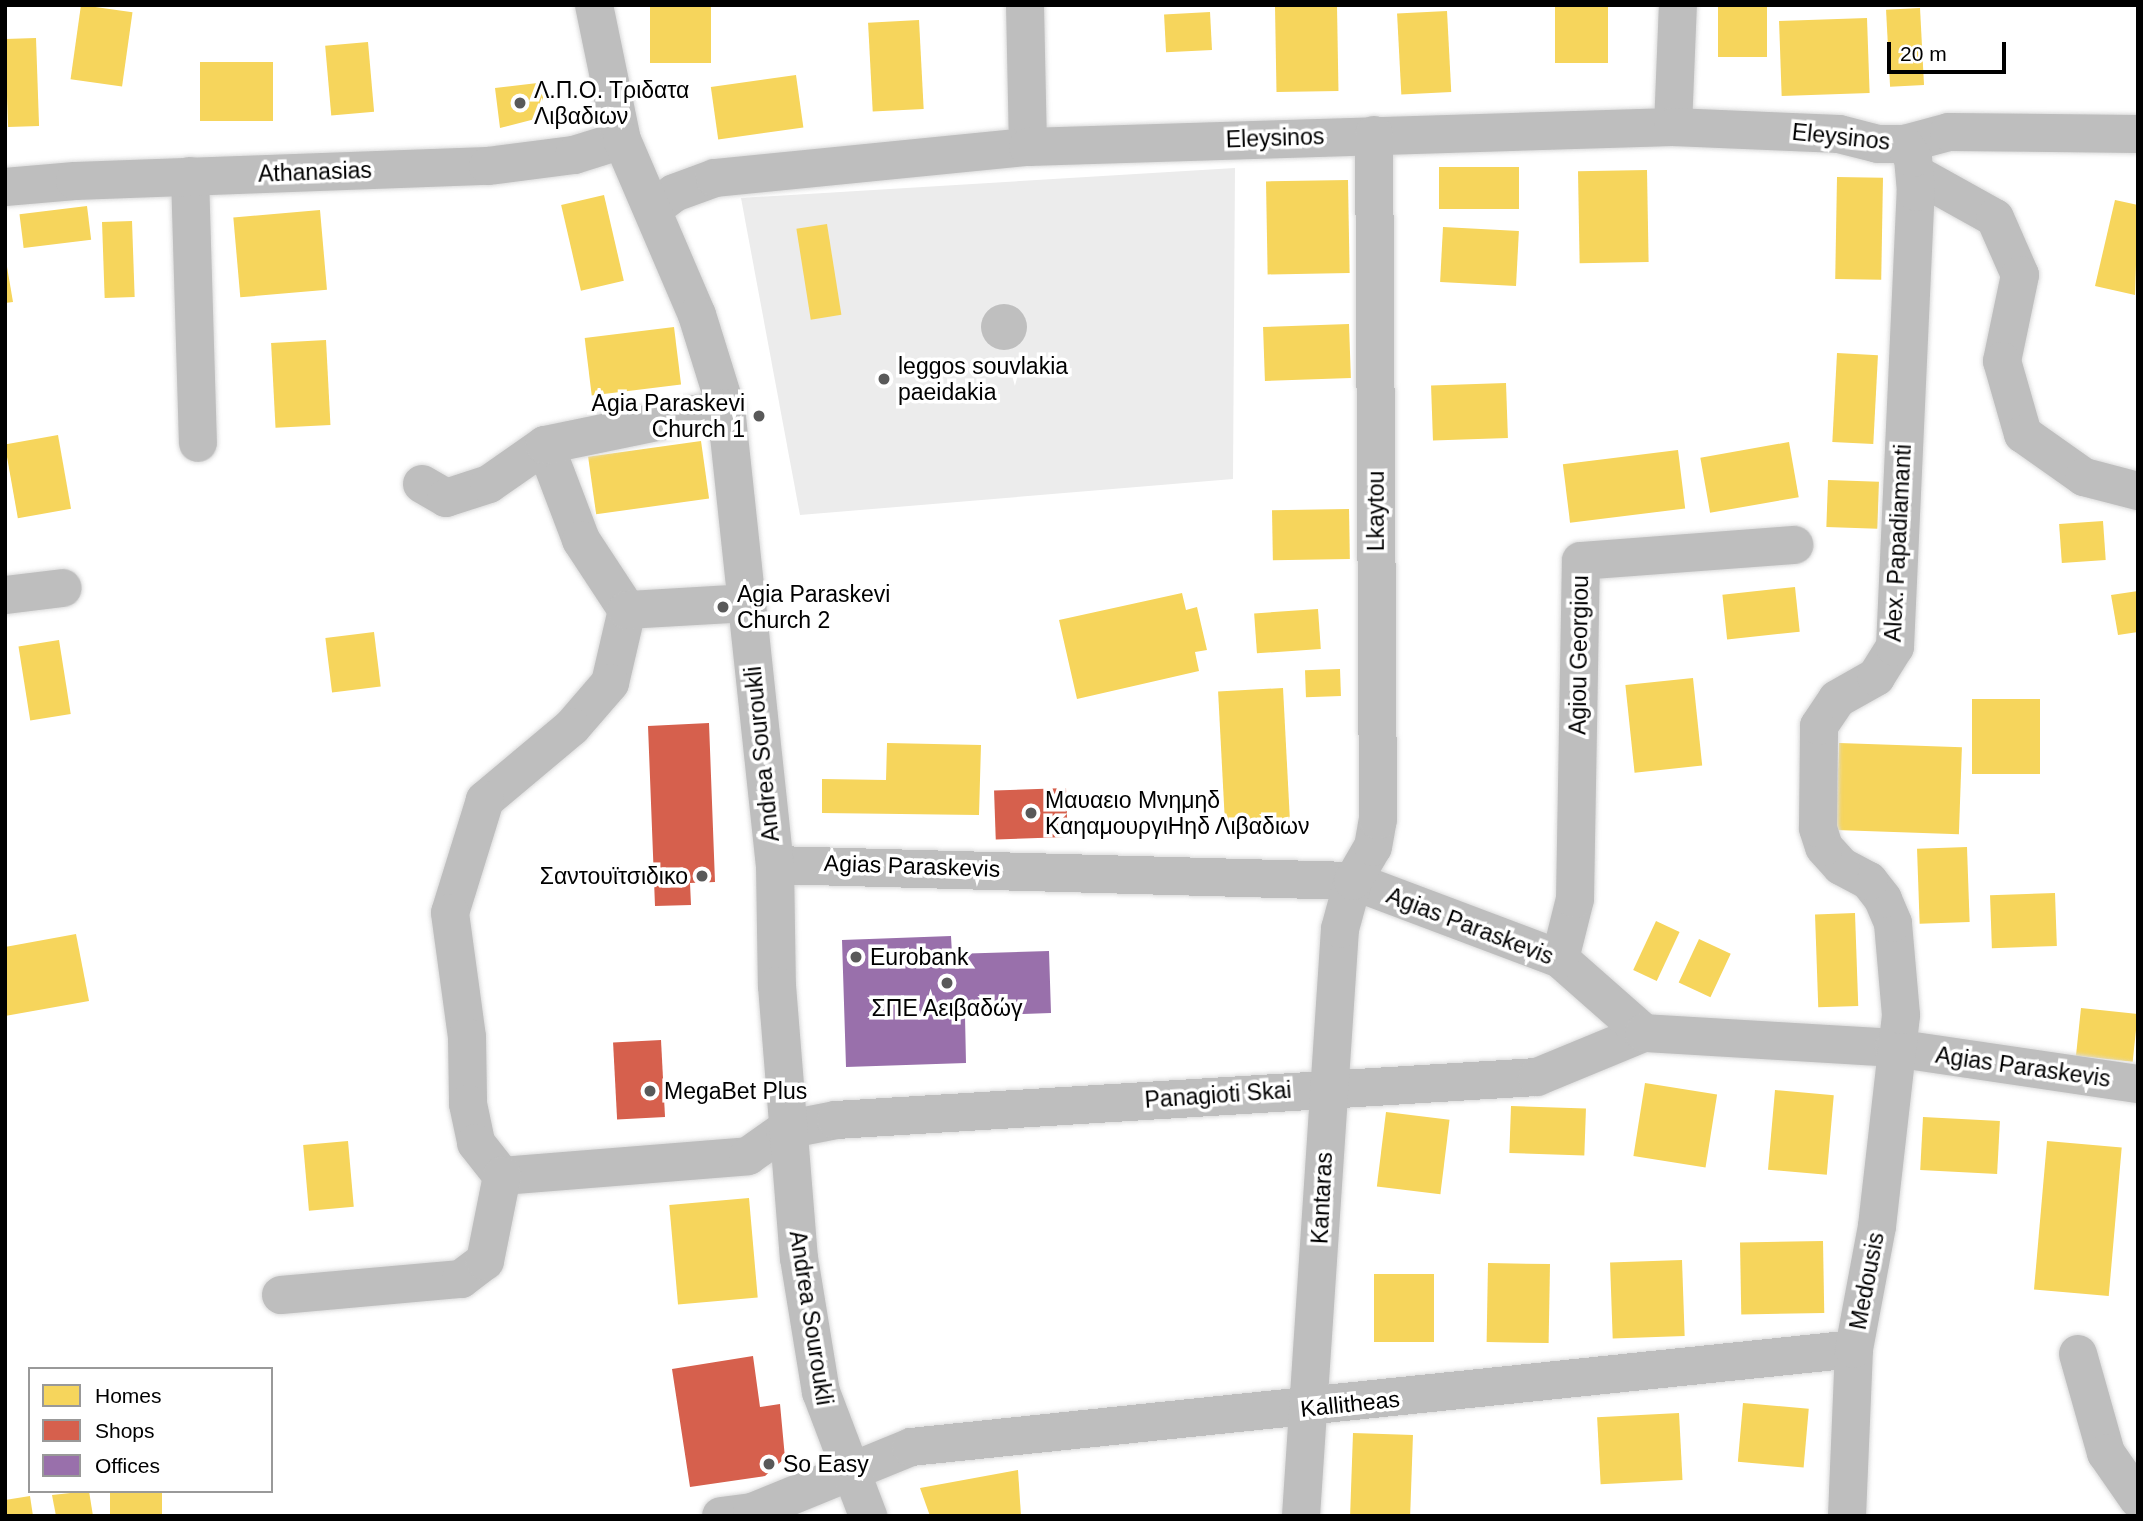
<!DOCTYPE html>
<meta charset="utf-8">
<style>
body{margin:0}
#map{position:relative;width:2143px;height:1521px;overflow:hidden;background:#fff;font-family:Helvetica,sans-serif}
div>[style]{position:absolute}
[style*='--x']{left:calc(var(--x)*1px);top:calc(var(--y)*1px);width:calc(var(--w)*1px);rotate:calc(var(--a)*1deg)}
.green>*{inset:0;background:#ececec}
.water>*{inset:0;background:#bfbfbf}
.round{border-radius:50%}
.homes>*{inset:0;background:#f6d55c;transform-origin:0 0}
.shops>*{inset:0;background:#d6604d;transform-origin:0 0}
.offices>*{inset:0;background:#9970ab}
.roads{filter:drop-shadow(0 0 2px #dbdbdb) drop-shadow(0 0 2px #dbdbdb)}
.minor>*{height:38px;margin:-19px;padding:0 19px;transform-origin:19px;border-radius:19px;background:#bebebe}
.major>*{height:38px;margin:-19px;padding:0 19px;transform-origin:19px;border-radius:19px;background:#bebebe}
.dots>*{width:19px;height:19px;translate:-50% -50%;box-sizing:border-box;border:4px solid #fff;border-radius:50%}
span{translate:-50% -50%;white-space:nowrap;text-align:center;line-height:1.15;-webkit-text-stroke:7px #fff;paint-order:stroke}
.poi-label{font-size:23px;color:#000}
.left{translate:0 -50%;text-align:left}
.right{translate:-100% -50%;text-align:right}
.street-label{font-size:23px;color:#000}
.frame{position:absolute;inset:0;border:7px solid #000;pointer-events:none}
.legend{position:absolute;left:28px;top:1367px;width:245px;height:126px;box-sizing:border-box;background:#fff;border:2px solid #999;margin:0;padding:9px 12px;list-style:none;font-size:21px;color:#000}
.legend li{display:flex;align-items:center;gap:14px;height:35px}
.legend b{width:35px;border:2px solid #999}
.scale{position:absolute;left:1887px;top:42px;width:119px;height:32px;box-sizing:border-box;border:4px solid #000;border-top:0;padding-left:9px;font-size:21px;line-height:24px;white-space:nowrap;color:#000;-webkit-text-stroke:5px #fff;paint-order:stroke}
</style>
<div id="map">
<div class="green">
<i style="clip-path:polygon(1235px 168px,1233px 479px,800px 515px,741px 198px)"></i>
</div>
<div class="water">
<i class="round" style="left:981px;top:304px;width:46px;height:46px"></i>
</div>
<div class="homes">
<i style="left:81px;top:5px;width:52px;height:75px;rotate:8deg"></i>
<i style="left:650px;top:5px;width:61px;height:58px"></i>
<i style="left:1555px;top:5px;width:53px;height:58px"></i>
<i style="left:1718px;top:5px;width:49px;height:52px"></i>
<i style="left:1337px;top:6px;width:85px;height:62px;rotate:89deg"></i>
<i style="left:1920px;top:8px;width:77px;height:34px;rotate:87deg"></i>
<i style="left:1447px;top:11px;width:81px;height:50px;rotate:87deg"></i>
<i style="left:1210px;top:12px;width:38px;height:46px;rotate:87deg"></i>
<i style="left:1867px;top:18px;width:75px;height:88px;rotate:88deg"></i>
<i style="left:919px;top:20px;width:89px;height:51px;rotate:87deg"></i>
<i style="left:36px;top:38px;width:88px;height:31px;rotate:88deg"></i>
<i style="left:368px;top:42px;width:70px;height:43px;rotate:85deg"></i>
<i style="left:200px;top:62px;width:73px;height:59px"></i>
<i style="left:796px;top:75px;width:53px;height:86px;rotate:82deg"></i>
<i style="clip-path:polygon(546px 82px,539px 118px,500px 128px,495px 88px)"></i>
<i style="left:1519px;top:167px;width:42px;height:80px;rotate:90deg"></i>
<i style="left:1647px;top:170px;width:92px;height:69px;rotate:89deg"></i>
<i style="left:1837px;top:177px;width:46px;height:102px;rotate:1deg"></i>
<i style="left:1348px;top:180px;width:93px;height:82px;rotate:89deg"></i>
<i style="left:604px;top:195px;width:88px;height:44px;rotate:77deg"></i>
<i style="clip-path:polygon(2115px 200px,2138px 205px,2135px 295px,2095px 286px)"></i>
<i style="left:87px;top:206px;width:34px;height:68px;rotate:83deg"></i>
<i style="left:320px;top:210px;width:80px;height:87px;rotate:85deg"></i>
<i style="left:132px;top:221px;width:76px;height:30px;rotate:88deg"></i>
<i style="left:827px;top:224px;width:92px;height:31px;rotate:81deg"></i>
<i style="left:1443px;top:227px;width:76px;height:55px;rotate:3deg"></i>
<i style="clip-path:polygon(5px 255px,13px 302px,5px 303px)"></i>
<i style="left:1349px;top:324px;width:54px;height:86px;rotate:88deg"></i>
<i style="left:674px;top:327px;width:58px;height:90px;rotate:83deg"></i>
<i style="left:326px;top:340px;width:85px;height:55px;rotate:87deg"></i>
<i style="left:1837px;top:353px;width:41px;height:89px;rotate:3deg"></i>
<i style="left:1506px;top:383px;width:55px;height:75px;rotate:88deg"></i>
<i style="left:58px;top:435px;width:75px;height:54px;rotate:80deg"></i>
<i style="left:701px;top:441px;width:58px;height:114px;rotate:82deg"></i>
<i style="left:1789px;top:442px;width:56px;height:90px;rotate:80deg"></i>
<i style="left:1678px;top:450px;width:59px;height:116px;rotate:83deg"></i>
<i style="left:1828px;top:480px;width:51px;height:47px;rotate:2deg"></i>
<i style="left:1349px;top:509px;width:50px;height:77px;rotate:89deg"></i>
<i style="left:2103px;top:521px;width:39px;height:44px;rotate:86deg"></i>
<i style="left:1795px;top:587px;width:45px;height:73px;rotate:84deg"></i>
<i style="clip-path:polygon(2138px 591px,2138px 632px,2118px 635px,2111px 595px)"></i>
<i style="clip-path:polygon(1182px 593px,1186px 610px,1197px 607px,1207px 650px,1195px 652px,1199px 671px,1077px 699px,1059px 620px)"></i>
<i style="left:1318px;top:609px;width:40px;height:64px;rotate:86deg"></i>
<i style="left:374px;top:632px;width:55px;height:49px;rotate:83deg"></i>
<i style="left:59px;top:640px;width:75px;height:41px;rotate:81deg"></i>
<i style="left:1340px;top:669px;width:27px;height:35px;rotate:88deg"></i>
<i style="left:1693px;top:678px;width:88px;height:68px;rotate:84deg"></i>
<i style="left:1283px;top:688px;width:140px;height:65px;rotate:87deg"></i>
<i style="left:1972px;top:699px;width:68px;height:75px"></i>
<i style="clip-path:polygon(887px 743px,981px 745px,979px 815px,822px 813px,822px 779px,886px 780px)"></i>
<i style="left:1839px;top:743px;width:123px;height:87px;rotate:2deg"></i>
<i style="left:1967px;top:847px;width:75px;height:50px;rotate:88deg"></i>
<i style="left:2055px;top:893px;width:53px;height:65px;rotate:88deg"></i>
<i style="left:1855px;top:913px;width:93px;height:40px;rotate:88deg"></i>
<i style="left:1656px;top:921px;width:26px;height:54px;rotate:25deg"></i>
<i style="clip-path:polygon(76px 934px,89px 1001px,5px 1016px,5px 947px)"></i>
<i style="left:1699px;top:939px;width:35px;height:48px;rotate:25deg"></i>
<i style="left:2081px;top:1008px;width:57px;height:48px;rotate:6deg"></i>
<i style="left:1645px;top:1083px;width:73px;height:74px;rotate:9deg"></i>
<i style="left:1775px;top:1090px;width:59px;height:80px;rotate:5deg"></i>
<i style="left:1511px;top:1106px;width:75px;height:47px;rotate:2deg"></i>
<i style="left:1386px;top:1112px;width:64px;height:75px;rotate:7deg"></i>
<i style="left:1923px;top:1117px;width:77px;height:53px;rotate:3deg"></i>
<i style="left:348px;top:1141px;width:66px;height:45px;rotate:85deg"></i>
<i style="left:2047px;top:1141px;width:75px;height:149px;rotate:5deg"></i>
<i style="left:749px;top:1198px;width:100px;height:80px;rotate:85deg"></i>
<i style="left:1823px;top:1241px;width:72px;height:83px;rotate:89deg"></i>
<i style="left:1682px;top:1260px;width:76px;height:72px;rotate:88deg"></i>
<i style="left:1488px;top:1263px;width:62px;height:79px;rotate:1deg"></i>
<i style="left:1374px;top:1274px;width:60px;height:68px"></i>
<i style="left:1743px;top:1403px;width:66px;height:59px;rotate:5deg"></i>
<i style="left:1679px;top:1413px;width:67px;height:82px;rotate:87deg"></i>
<i style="left:1353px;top:1433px;width:60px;height:83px;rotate:2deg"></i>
<i style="clip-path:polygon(1018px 1470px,1021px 1516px,930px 1516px,920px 1488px)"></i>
<i style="clip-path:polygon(89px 1491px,93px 1516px,56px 1516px,52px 1495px)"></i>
<i style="left:110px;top:1491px;width:52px;height:25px"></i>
<i style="clip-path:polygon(30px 1496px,33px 1516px,5px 1516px,5px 1500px)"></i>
</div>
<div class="shops">
<i style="clip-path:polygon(709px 723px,715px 882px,690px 883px,691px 905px,655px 906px,648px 726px)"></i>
<i style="left:1066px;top:788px;width:49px;height:72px;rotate:88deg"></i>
<i style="left:661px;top:1040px;width:77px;height:48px;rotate:87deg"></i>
<i style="clip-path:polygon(753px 1356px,760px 1407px,780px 1404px,785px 1458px,765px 1476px,690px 1487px,672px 1369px)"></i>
</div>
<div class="offices">
<i style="clip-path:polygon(951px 936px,952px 954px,1049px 951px,1051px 1013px,965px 1016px,966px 1063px,846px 1067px,842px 940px)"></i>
</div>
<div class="roads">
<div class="minor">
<i style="--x:1025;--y:5;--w:142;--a:88.8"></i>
<i style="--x:1673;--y:127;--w:122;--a:-87.7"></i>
<i style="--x:1916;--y:174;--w:90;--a:29.1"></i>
<i style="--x:1995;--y:218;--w:62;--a:66.3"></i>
<i style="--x:2020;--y:275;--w:88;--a:101.8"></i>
<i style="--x:2002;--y:361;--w:76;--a:74"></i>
<i style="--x:2023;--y:434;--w:75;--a:35.2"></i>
<i style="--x:2084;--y:477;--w:56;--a:14.5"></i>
<i style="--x:190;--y:176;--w:267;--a:88.3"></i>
<i style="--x:5;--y:187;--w:70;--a:-4.9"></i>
<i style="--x:75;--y:181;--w:413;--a:-2.1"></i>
<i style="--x:488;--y:166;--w:87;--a:-7.3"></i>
<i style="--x:574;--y:155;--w:50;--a:-17.4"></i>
<i style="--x:653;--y:209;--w:26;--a:-37"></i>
<i style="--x:674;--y:193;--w:44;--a:-20.1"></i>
<i style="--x:715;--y:178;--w:315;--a:-5.7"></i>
<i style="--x:1028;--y:147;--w:645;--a:-1.78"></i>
<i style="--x:1673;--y:127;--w:166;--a:2.4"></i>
<i style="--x:1839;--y:134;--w:40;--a:14.4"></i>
<i style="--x:1878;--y:144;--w:26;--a:0"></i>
<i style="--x:1904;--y:144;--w:47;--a:-14.9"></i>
<i style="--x:1949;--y:132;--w:189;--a:0.6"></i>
<i style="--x:545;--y:445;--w:102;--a:69.2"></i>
<i style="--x:581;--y:540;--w:84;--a:56.7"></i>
<i style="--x:627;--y:610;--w:75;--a:103.1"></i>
<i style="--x:610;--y:683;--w:58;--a:130.8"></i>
<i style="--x:572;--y:727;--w:114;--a:140"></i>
<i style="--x:485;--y:800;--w:118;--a:107.2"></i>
<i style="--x:450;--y:913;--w:125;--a:82.2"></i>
<i style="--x:467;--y:1037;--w:67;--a:89.1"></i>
<i style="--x:468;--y:1104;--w:40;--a:78"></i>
<i style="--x:476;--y:1143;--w:42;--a:51.8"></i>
<i style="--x:502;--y:1176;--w:247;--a:-4.6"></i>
<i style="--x:748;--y:1156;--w:45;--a:-35.1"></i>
<i style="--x:785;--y:1130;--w:52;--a:-11.1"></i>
<i style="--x:836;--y:1120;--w:702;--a:-3.51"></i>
<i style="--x:1537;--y:1077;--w:116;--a:-22.4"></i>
<i style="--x:422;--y:484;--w:28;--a:30"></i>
<i style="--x:446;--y:498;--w:45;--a:-18"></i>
<i style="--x:489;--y:484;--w:68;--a:-34.9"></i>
<i style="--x:545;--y:445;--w:185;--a:-11.6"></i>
<i style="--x:5;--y:595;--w:58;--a:-6.9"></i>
<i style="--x:627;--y:610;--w:120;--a:-3.3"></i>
<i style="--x:775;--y:865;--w:578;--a:1.59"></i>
<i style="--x:1353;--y:881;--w:221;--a:20.6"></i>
<i style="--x:1560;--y:959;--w:112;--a:41.4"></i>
<i style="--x:1644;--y:1033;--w:250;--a:3.4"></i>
<i style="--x:1894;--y:1048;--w:247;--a:8.4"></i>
<i style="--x:1560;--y:959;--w:62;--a:-76"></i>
<i style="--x:1575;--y:899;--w:338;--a:-89"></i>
<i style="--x:1581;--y:561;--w:214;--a:-4.3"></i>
<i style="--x:281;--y:1295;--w:181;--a:-5.1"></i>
<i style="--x:461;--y:1279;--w:30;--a:-37"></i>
<i style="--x:485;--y:1261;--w:87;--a:-78.7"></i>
<i style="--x:2078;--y:1354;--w:103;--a:74.2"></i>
<i style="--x:2106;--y:1453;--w:56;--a:55.2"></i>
<i style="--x:721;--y:1516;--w:31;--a:-7"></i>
<i style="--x:752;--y:1512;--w:172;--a:-22.2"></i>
<i style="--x:911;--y:1447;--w:948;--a:-5.93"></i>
<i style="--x:1301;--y:1516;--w:588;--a:-86.2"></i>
<i style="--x:1340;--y:929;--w:50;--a:-74.8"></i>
<i style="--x:1353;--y:881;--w:39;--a:-60"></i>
<i style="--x:1373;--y:847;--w:27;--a:-80"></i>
<i style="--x:1378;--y:820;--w:685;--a:-90.33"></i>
<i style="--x:1847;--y:1516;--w:167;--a:-87.6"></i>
<i style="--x:1854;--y:1349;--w:125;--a:-79.4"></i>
<i style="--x:1877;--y:1226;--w:212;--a:-83.5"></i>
<i style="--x:1901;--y:1015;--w:92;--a:-95"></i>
<i style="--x:1893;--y:923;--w:26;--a:-113"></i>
<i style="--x:1883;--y:899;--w:23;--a:-128"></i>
<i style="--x:1869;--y:881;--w:32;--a:-152"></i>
<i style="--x:1841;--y:866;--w:25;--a:-132"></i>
<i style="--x:1824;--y:847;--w:20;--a:-108"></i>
<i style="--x:1818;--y:828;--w:102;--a:-89.4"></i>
<i style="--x:1819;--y:726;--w:32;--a:-56"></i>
<i style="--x:1837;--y:699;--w:45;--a:-29.4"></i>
<i style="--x:1876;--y:677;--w:36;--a:-58"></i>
<i style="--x:1895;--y:647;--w:455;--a:-87.4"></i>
<i style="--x:1916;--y:192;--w:34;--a:-95"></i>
<i style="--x:1913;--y:158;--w:17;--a:-123"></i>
</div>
<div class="major">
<i style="--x:594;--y:5;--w:138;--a:78.3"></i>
<i style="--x:622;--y:140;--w:190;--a:66.8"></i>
<i style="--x:697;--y:315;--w:97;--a:72.7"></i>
<i style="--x:726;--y:408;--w:460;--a:83.9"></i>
<i style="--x:775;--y:865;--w:121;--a:89.1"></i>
<i style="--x:777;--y:986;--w:273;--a:85.4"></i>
<i style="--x:799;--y:1258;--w:136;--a:80.7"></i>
<i style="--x:821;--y:1392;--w:133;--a:69.2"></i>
</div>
</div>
<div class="dots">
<i style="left:520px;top:103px;background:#595959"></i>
<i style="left:884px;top:379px;background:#595959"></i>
<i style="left:759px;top:416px;background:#595959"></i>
<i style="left:723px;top:607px;background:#595959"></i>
<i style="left:1031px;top:813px;background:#595959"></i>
<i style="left:702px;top:876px;background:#595959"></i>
<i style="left:856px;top:957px;background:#595959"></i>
<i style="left:947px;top:983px;background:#595959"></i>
<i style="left:650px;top:1091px;background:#595959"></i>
<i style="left:769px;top:1464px;background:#595959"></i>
</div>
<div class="poi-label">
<span class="left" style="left:534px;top:103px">Λ.Π.Ο. Τριδατα<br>Λιβαδιων</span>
<span class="left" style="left:898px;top:379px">leggos souvlakia<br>paeidakia</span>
<span class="right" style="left:745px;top:416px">Agia Paraskevi<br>Church 1</span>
<span class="left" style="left:737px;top:607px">Agia Paraskevi<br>Church 2</span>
<span class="left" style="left:1045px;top:813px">Μαυαειο Μνημηδ<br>ΚαηαμουργιΗηδ Λιβαδιων</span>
<span class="right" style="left:688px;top:876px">Σαντουϊτσιδικο</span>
<span class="left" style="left:870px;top:957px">Eurobank</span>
<span style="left:947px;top:1008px">ΣΠΕ Αειβαδώγ</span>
<span class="left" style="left:664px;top:1091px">MegaBet Plus</span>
<span class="left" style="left:783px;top:1464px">So Easy</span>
</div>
<div class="street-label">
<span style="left:1841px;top:137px;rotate:6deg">Eleysinos</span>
<span style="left:1275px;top:138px;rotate:-2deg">Eleysinos</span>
<span style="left:315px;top:172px;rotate:-2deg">Athanasias</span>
<span style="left:1376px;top:511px;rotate:-90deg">Lkaytou</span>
<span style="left:1898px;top:543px;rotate:-87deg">Alex. Papadiamanti</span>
<span style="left:1579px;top:655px;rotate:-89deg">Agiou Georgiou</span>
<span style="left:762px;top:754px;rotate:-96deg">Andrea Souroukli</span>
<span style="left:912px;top:866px;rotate:2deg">Agias Paraskevis</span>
<span style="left:1470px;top:926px;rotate:21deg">Agias Paraskevis</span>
<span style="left:2023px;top:1067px;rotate:8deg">Agias Paraskevis</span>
<span style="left:1218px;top:1095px;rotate:-4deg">Panagioti Skai</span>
<span style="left:1322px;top:1198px;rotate:-87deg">Kantaras</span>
<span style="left:1867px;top:1281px;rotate:-79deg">Medousis</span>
<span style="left:811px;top:1318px;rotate:81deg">Andrea Souroukli</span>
<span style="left:1350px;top:1404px;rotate:-6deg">Kallitheas</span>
</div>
<div class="frame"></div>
<ul class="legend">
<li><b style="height:19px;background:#f6d55c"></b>Homes</li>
<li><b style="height:19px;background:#d6604d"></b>Shops</li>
<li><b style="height:19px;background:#9970ab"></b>Offices</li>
</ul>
<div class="scale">20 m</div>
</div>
